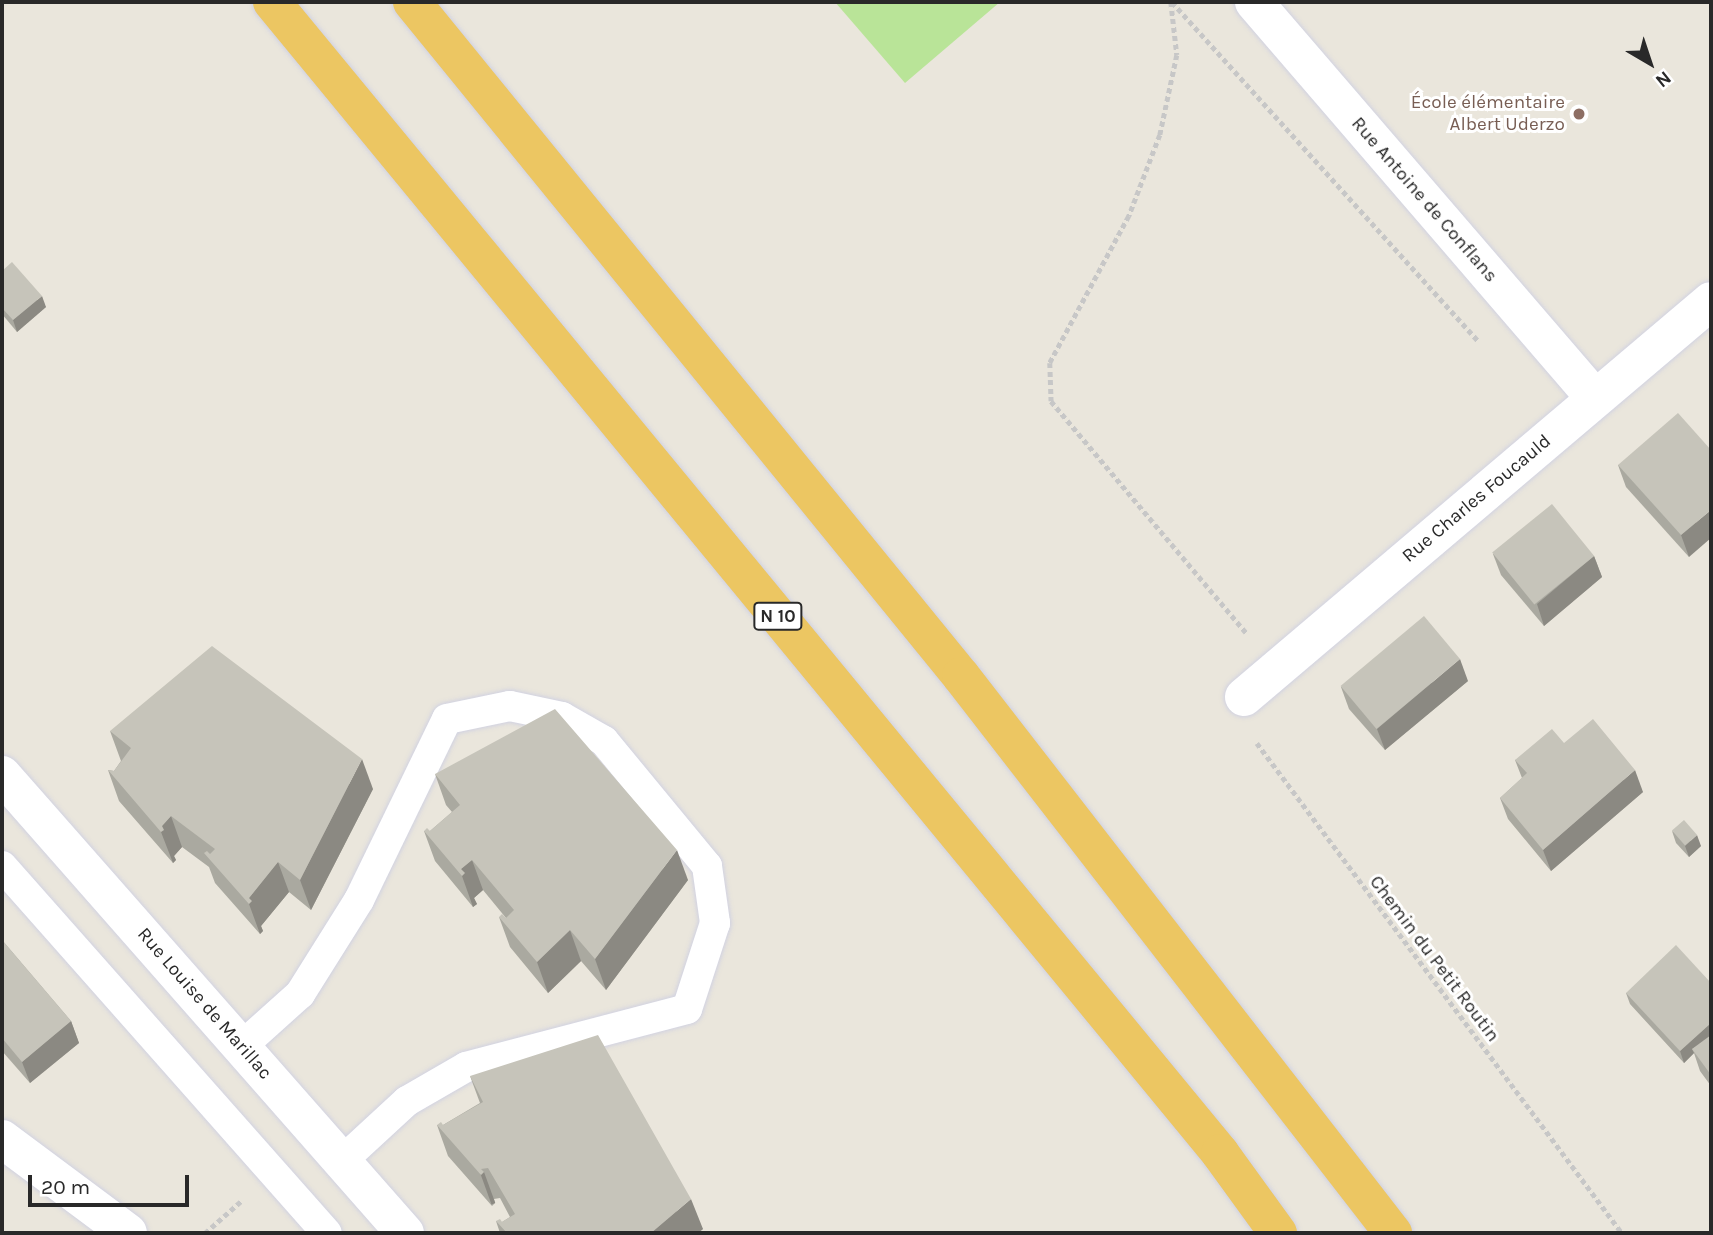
<!DOCTYPE html>
<meta charset="utf-8">
<style>
body{margin:0}
#map{position:relative;width:1713px;height:1235px;overflow:hidden;background:#eae6dc;font-family:Karla,sans-serif}
div>[style]{position:absolute}
[style*='--x']{left:calc(var(--x)*1px);top:calc(var(--y)*1px);width:calc(var(--w)*1px);rotate:calc(var(--a)*1deg)}
.pitch>*{inset:0;background:#b9e498}
.path>*{height:4.5px;margin-top:-2.25px;transform-origin:0;background:repeating-linear-gradient(90deg,#c7c7c7 0 5px,transparent 0 8.5px)}
.roads{filter:drop-shadow(0 0 2px #d1d2e1) drop-shadow(0 0 2px #d1d2e1)}
.service>*{height:30px;margin:-15px;padding:0 15px;transform-origin:15px;border-radius:15px;background:#fff}
.minor>*{height:38px;margin:-19px;padding:0 19px;transform-origin:19px;border-radius:19px;background:#fff}
.trunk>*{height:38px;margin:-19px;padding:0 19px;transform-origin:19px;border-radius:19px;background:#ecc662}
.wall>*{inset:0;background:#aaa9a0}
.shaded-wall>*{inset:0;background:#8b8982;transform-origin:0 0}
.building>*{inset:0;background:#c6c4ba;transform-origin:0 0}
.dots>*{width:19px;height:19px;translate:-50% -50%;box-sizing:border-box;border:4px solid #fff;border-radius:50%}
span{translate:-50% -50%;white-space:nowrap;text-align:center;line-height:1.15;-webkit-text-stroke:6px #fff;paint-order:stroke}
.shield-label span{padding:2px 5px;background:#fff;border:2px solid;border-radius:5px;-webkit-text-stroke-width:0}
.shield-label{font-size:18px;color:#292929;font-weight:700}
.education-label{font-size:19px;color:#785e54}
.right{translate:-100% -50%;text-align:right}
.street-label{font-size:19px;color:#292929}
.frame{position:absolute;inset:0;border:4px solid #292929;pointer-events:none}
.north{position:absolute;left:1615px;top:28px;width:70px;height:70px;-webkit-text-stroke:5px #fff;paint-order:stroke;rotate:141deg;font-size:19px;font-weight:700;line-height:28px;text-align:center;color:#292929}
.north::after{content:'';display:block;margin:auto;width:24px;height:32px;background:#292929;clip-path:polygon(50% 0,100% 100%,50% 72%,0 100%)}
.scale{position:absolute;left:28px;top:1175px;width:161px;height:32px;box-sizing:border-box;border:4px solid #292929;border-top:0;padding-left:9px;font-size:21px;line-height:24px;white-space:nowrap;color:#292929;-webkit-text-stroke:5px #fff;paint-order:stroke}
</style>
<div id="map">
<div class="pitch">
<i style="clip-path:polygon(835px 2px,1000px 2px,905px 83px)"></i>
</div>
<div class="path">
<i style="--x:1171;--y:2;--w:53;--a:83.5"></i>
<i style="--x:1177;--y:55;--w:82;--a:102"></i>
<i style="--x:1160;--y:135;--w:87;--a:110.9"></i>
<i style="--x:1129;--y:216;--w:167;--a:118.3"></i>
<i style="--x:1050;--y:363;--w:38;--a:88"></i>
<i style="--x:1051;--y:401;--w:304;--a:49.9"></i>
<i style="--x:1172;--y:2;--w:457;--a:47.9"></i>
<i style="--x:1257;--y:743;--w:611;--a:53.32"></i>
<i style="--x:205;--y:1233;--w:48;--a:-41.6"></i>
</div>
<div class="roads">
<div class="service">
<i style="--x:2;--y:866;--w:490;--a:48.5"></i>
<i style="--x:242;--y:1046;--w:78;--a:-41.9"></i>
<i style="--x:300;--y:994;--w:111;--a:-57.9"></i>
<i style="--x:359;--y:900;--w:201;--a:-64.1"></i>
<i style="--x:447;--y:719;--w:64;--a:-11.7"></i>
<i style="--x:510;--y:706;--w:53;--a:11.9"></i>
<i style="--x:562;--y:717;--w:48;--a:29.7"></i>
<i style="--x:604;--y:741;--w:162;--a:50.5"></i>
<i style="--x:707;--y:866;--w:58;--a:82"></i>
<i style="--x:715;--y:923;--w:90;--a:108"></i>
<i style="--x:687;--y:1009;--w:228;--a:165.3"></i>
<i style="--x:466;--y:1067;--w:68;--a:150"></i>
<i style="--x:407;--y:1101;--w:90;--a:137.3"></i>
</div>
<div class="minor">
<i style="--x:1254;--y:2;--w:523;--a:49.27"></i>
<i style="--x:1244;--y:697;--w:612;--a:-40.3"></i>
<i style="--x:2;--y:775;--w:610;--a:48.66"></i>
<i style="--x:2;--y:1139;--w:157;--a:36.7"></i>
</div>
<div class="trunk">
<i style="--x:272;--y:2;--w:1491;--a:50.52"></i>
<i style="--x:1220;--y:1153;--w:99;--a:54.1"></i>
<i style="--x:412;--y:2;--w:869;--a:50.84"></i>
<i style="--x:961;--y:676;--w:705;--a:52.2"></i>
</div>
</div>
<div class="wall">
<i style="clip-path:polygon(2px 271px,46px 307px,17px 332px,2px 314px)"></i>
<i style="clip-path:polygon(1711px 450px,1689px 557px,1626px 487px,1618px 465px)"></i>
<i style="clip-path:polygon(1493px 554px,1594px 556px,1602px 577px,1544px 626px,1501px 575px)"></i>
<i style="clip-path:polygon(1468px 681px,1385px 750px,1349px 709px,1341px 687px)"></i>
<i style="clip-path:polygon(110px 731px,373px 789px,311px 910px,289px 892px,261px 926px,263px 931px,260px 934px,215px 883px,209px 867px,182px 847px,174px 856px,176px 860px,173px 863px,119px 801px,108px 770px,114px 771px,121px 761px)"></i>
<i style="clip-path:polygon(1564px 743px,1643px 792px,1551px 871px,1508px 819px,1500px 798px,1522px 778px,1515px 760px)"></i>
<i style="clip-path:polygon(435px 774px,688px 880px,606px 990px,581px 961px,548px 993px,510px 947px,499px 917px,506px 918px,483px 890px,474px 898px,477px 904px,473px 907px,435px 861px,424px 831px,430px 831px,452px 812px,446px 805px)"></i>
<i style="clip-path:polygon(1672px 831px,1701px 846px,1689px 857px,1676px 843px)"></i>
<i style="clip-path:polygon(2px 940px,71px 1021px,79px 1043px,30px 1083px,2px 1051px)"></i>
<i style="clip-path:polygon(1711px 983px,1711px 1086px,1700px 1071px,1694px 1053px,1684px 1063px,1630px 1004px,1626px 993px)"></i>
<i style="clip-path:polygon(470px 1076px,703px 1229px,698px 1233px,500px 1233px,496px 1221px,502px 1222px,510px 1217px,500px 1198px,494px 1199px,495px 1203px,492px 1206px,448px 1156px,437px 1125px,443px 1125px,480px 1103px)"></i>
</div>
<div class="shaded-wall">
<i style="clip-path:polygon(42px 296px,46px 307px,17px 332px,13px 320px)"></i>
<i style="clip-path:polygon(1711px 510px,1711px 538px,1689px 557px,1681px 535px)"></i>
<i style="clip-path:polygon(1594px 556px,1602px 577px,1544px 626px,1537px 604px)"></i>
<i style="clip-path:polygon(1460px 659px,1468px 681px,1385px 750px,1377px 729px)"></i>
<i style="clip-path:polygon(362px 759px,373px 789px,311px 910px,300px 880px)"></i>
<i style="clip-path:polygon(1635px 770px,1643px 792px,1551px 871px,1543px 850px)"></i>
<i style="clip-path:polygon(171px 816px,182px 847px,174px 856px,176px 860px,173px 863px,161px 832px,162px 826px)"></i>
<i style="clip-path:polygon(1697px 835px,1701px 846px,1689px 857px,1685px 846px)"></i>
<i style="clip-path:polygon(677px 850px,688px 880px,606px 990px,595px 959px)"></i>
<i style="clip-path:polygon(472px 860px,483px 890px,474px 898px,477px 904px,473px 907px,462px 876px,461px 869px)"></i>
<i style="clip-path:polygon(278px 862px,289px 892px,261px 926px,263px 931px,260px 934px,249px 904px,249px 898px)"></i>
<i style="clip-path:polygon(570px 930px,581px 961px,548px 993px,537px 962px)"></i>
<i style="clip-path:polygon(71px 1021px,79px 1043px,30px 1083px,22px 1062px)"></i>
<i style="clip-path:polygon(1711px 1023px,1711px 1038px,1692px 1049px,1694px 1053px,1684px 1063px,1680px 1051px)"></i>
<i style="left:484px;top:1172px;width:33px;height:4px;rotate:70deg"></i>
<i style="clip-path:polygon(691px 1199px,703px 1229px,698px 1233px,651px 1233px)"></i>
</div>
<div class="building">
<i style="clip-path:polygon(12px 262px,42px 296px,13px 320px,2px 308px,2px 271px)"></i>
<i style="clip-path:polygon(1678px 413px,1711px 450px,1711px 510px,1681px 535px,1618px 465px)"></i>
<i style="left:1552px;top:504px;width:67px;height:77px;rotate:51deg"></i>
<i style="left:1424px;top:616px;width:56px;height:109px;rotate:50deg"></i>
<i style="clip-path:polygon(212px 646px,362px 759px,300px 880px,278px 862px,249px 898px,252px 901px,249px 904px,204px 853px,207px 851px,210px 854px,215px 849px,171px 816px,162px 826px,164px 830px,161px 832px,108px 770px,114px 771px,131px 748px,110px 731px)"></i>
<i style="clip-path:polygon(555px 709px,677px 850px,595px 959px,570px 930px,537px 962px,499px 917px,502px 914px,506px 918px,514px 910px,472px 860px,461px 869px,465px 873px,462px 876px,424px 831px,427px 828px,430px 831px,460px 805px,435px 774px)"></i>
<i style="clip-path:polygon(1593px 719px,1635px 770px,1543px 850px,1500px 798px,1527px 773px,1515px 760px,1552px 729px,1564px 743px)"></i>
<i style="left:1684px;top:820px;width:20px;height:16px;rotate:49deg"></i>
<i style="clip-path:polygon(2px 940px,71px 1021px,22px 1062px,2px 1038px)"></i>
<i style="clip-path:polygon(1676px 945px,1711px 983px,1711px 1023px,1680px 1051px,1626px 993px)"></i>
<i style="clip-path:polygon(598px 1035px,691px 1199px,651px 1233px,507px 1233px,496px 1221px,500px 1219px,502px 1222px,515px 1214px,488px 1168px,481px 1169px,484px 1172px,481px 1175px,437px 1125px,441px 1122px,443px 1125px,483px 1102px,470px 1076px)"></i>
<i style="clip-path:polygon(1711px 1035px,1711px 1075px,1692px 1049px)"></i>
</div>
<div class="dots">
<i style="left:1579px;top:114px;background:#8d6e63"></i>
</div>
<div class="shield-label">
<span style="left:778px;top:616px">N 10</span>
</div>
<div class="education-label">
<span class="right" style="left:1565px;top:114px">École élémentaire<br>Albert Uderzo</span>
</div>
<div class="street-label">
<span style="left:1424px;top:200px;rotate:49deg">Rue Antoine de Conflans</span>
<span style="left:1477px;top:499px;rotate:-40deg">Rue Charles Foucauld</span>
<span style="left:1434px;top:959px;rotate:53deg">Chemin du Petit Routin</span>
<span style="left:204px;top:1004px;rotate:49deg">Rue Louise de Marillac</span>
</div>
<div class="frame"></div>
<div class="north">N</div>
<div class="scale">20 m</div>
</div>
